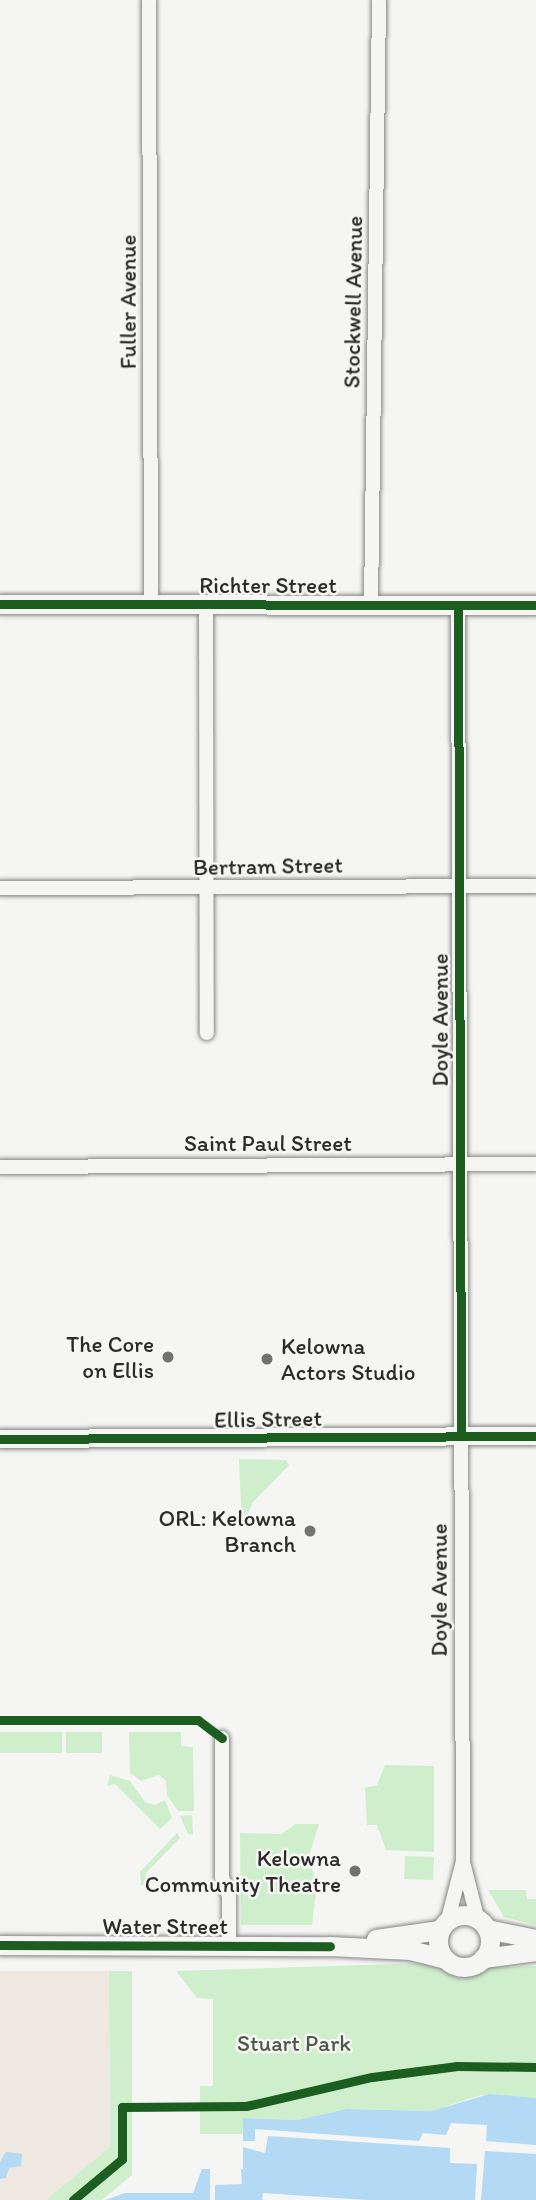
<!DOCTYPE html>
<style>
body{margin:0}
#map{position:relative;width:536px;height:2200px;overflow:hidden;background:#f5f5f3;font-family:Itim,sans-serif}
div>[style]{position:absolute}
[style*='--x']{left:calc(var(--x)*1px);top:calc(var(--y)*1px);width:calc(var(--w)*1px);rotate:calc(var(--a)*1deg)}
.built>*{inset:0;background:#efe8e0}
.green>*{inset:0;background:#cfeecc;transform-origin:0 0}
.water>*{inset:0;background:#b4d9f5}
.pier>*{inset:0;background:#f5f5f3}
.roads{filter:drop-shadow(0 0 2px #868685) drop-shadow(0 0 2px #868685)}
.minor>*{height:14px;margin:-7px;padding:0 7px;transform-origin:7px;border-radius:7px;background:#f5f5f3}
.tertiary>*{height:18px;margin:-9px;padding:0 9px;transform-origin:9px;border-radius:9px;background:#f5f5f3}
.secondary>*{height:19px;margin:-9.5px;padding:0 9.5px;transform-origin:9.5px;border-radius:9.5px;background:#f5f5f3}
.secondary>.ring{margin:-9.5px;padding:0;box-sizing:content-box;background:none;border:19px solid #f5f5f3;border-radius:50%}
.cycleway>*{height:9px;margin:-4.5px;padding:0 4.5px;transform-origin:4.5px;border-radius:4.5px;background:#1b5e20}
.dots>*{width:19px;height:19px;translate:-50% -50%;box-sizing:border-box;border:4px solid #f6f6f2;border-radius:50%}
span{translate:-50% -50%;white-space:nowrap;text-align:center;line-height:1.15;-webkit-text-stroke:5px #f6f6f2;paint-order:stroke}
.street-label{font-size:23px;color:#2b2b2b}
.poi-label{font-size:23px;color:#2b2b2b}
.right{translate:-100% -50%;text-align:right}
.left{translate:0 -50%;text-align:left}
.park-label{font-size:23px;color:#4c5a4c}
</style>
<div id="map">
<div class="built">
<i style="clip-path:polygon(0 1971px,109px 1971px,110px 2147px,46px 2200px,0 2200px)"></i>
</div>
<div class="green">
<i style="clip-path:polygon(239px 1459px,286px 1460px,289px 1465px,253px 1502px,242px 1528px)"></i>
<i style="left:0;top:1732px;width:62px;height:21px"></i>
<i style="left:66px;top:1732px;width:36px;height:21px"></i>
<i style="clip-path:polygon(129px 1732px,181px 1732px,181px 1746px,193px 1747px,194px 1811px,178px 1811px,167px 1795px,166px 1781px,159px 1775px,141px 1781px,130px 1773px)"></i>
<i style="clip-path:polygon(385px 1765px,434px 1766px,434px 1852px,386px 1850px,377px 1825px,367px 1825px,365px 1788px,377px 1785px)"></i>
<i style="clip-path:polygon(110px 1775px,130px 1781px,145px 1802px,155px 1805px,165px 1800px,172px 1818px,160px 1829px,115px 1784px,107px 1786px)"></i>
<i style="clip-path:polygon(192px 1815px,193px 1835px,188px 1834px,180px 1816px)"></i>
<i style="clip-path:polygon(295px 1824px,319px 1824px,308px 1859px,317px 1882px,312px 1925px,241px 1925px,240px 1833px,282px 1834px)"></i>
<i style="clip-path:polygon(177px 1833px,180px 1838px,146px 1873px,145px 1885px,141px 1885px,140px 1872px)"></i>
<i style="left:405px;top:1856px;width:29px;height:23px;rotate:2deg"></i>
<i style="clip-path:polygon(488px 1890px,526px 1890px,527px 1899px,536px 1899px,536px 1925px,504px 1917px)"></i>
<i style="clip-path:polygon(427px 1963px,460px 1978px,492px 1967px,536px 1966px,536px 2098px,481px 2095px,432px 2111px,346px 2109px,298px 2120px,243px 2118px,243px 2134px,200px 2134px,200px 2086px,213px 2086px,213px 1999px,197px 1998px,176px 1971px)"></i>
<i style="clip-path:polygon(109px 1971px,132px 1971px,132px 2175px,102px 2200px,46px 2200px,110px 2147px)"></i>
</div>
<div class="water">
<i style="clip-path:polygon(489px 2094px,536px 2098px,536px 2200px,105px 2200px,125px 2193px,193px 2193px,202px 2169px,243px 2169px,243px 2118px,298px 2120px,346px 2109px,432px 2111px)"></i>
<i style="clip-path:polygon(6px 2152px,22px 2154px,21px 2166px,9px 2168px,6px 2178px,0 2179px,0 2162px)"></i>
</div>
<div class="pier">
<i style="clip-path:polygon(451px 2123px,487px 2125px,486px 2141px,536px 2145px,536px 2154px,485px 2151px,481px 2200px,475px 2200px,477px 2164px,450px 2163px,450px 2148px,268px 2136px,265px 2153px,243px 2147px,243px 2141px,255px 2141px,255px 2129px,419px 2141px,423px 2133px,446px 2135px)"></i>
<i style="clip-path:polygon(210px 2169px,241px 2169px,242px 2184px,215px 2185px,215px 2200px,210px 2200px)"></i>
<i style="clip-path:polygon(263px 2193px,366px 2200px,262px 2200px)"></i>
</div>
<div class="roads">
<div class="minor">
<i style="--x:149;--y:0;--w:604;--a:89.81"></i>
<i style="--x:206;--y:604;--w:429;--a:89.9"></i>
<i style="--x:371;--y:605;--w:605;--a:-89.24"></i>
<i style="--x:0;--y:888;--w:536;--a:-0.21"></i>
<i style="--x:0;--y:1167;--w:536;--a:-0.32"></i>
<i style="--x:222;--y:1738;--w:139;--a:90"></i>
<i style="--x:222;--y:1877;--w:20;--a:70"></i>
<i style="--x:229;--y:1896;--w:49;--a:90"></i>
<i style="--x:464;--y:1866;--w:53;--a:75.7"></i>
<i style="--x:448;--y:1919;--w:60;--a:-75.5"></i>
<i style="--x:463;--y:1861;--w:1256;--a:-90.23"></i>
</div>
<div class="tertiary">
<i style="--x:0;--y:1439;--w:536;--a:-0.32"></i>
</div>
<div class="secondary">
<i style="--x:0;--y:604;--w:536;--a:0.11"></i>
<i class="ring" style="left:438px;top:1915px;width:33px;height:33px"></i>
<i style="--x:487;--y:1929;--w:50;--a:11.5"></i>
<i style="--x:376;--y:1939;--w:64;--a:-8.1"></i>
<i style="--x:0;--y:1945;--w:330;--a:0.2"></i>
<i style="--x:330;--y:1946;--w:80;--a:2.9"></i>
<i style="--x:410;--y:1950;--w:34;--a:14"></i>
<i style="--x:483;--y:1958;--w:53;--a:-7.5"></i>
</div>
</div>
<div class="cycleway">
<i style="--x:0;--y:604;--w:536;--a:0.11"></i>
<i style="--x:458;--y:605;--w:831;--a:89.79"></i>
<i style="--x:0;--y:1439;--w:536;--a:-0.32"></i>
<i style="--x:0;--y:1720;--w:198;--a:0"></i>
<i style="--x:198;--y:1720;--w:30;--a:37"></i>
<i style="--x:0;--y:1945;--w:330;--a:0.2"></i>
<i style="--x:73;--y:2200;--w:64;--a:-39.9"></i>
<i style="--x:122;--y:2159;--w:52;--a:-90"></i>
<i style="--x:122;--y:2107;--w:124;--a:-0.5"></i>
<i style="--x:246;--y:2106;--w:129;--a:-13"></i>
<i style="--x:372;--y:2077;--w:86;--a:-7.4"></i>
<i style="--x:457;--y:2066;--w:79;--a:0.7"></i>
</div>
<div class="dots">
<i style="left:168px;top:1357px;background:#727271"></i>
<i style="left:267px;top:1359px;background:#727271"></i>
<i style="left:310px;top:1531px;background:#727271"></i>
<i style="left:355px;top:1871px;background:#727271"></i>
</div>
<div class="street-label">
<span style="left:128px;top:302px;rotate:-90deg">Fuller Avenue</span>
<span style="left:353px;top:302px;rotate:-89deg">Stockwell Avenue</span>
<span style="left:268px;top:585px">Richter Street</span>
<span style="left:268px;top:866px;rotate:-1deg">Bertram Street</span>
<span style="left:440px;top:1020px;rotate:-90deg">Doyle Avenue</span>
<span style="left:268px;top:1143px">Saint Paul Street</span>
<span style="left:268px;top:1419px;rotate:-1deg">Ellis Street</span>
<span style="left:439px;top:1590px;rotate:-90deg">Doyle Avenue</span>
<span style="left:165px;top:1926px">Water Street</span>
</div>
<div class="poi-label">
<span class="right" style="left:154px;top:1357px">The Core<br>on Ellis</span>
<span class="left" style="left:281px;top:1359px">Kelowna<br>Actors Studio</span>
<span class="right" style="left:296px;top:1531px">ORL: Kelowna<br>Branch</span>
<span class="right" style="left:341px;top:1871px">Kelowna<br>Community Theatre</span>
</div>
<div class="park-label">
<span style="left:294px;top:2043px">Stuart Park</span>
</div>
</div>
